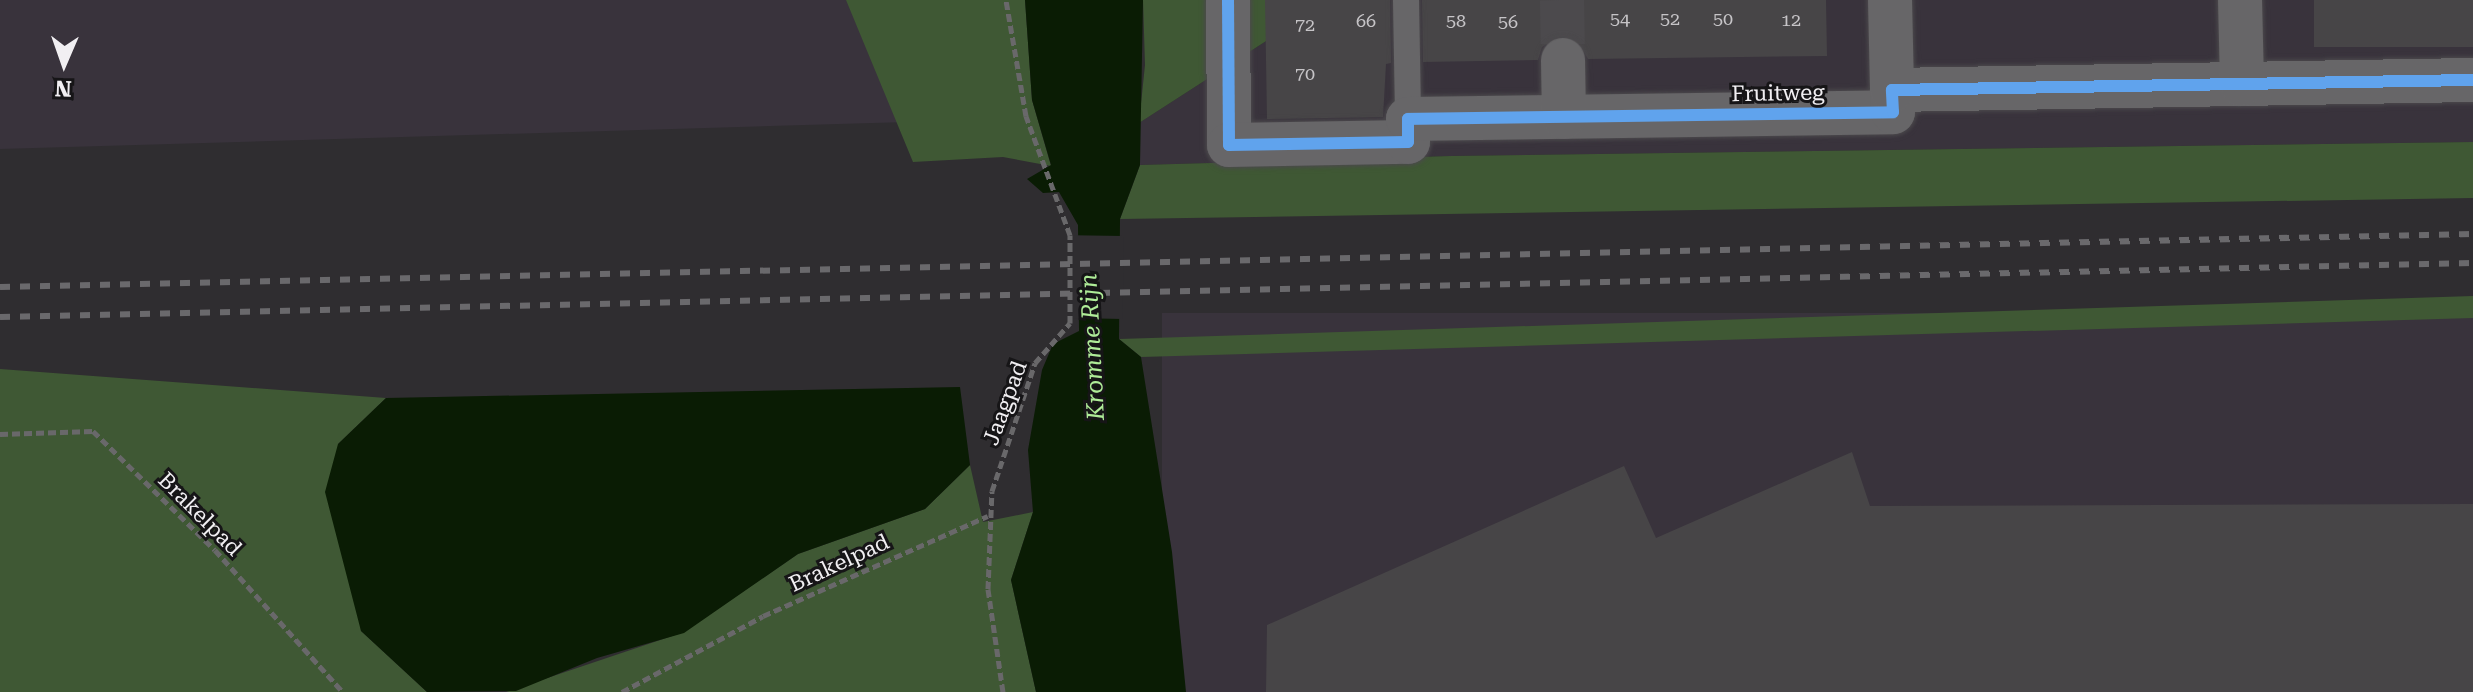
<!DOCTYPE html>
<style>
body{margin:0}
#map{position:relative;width:2473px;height:692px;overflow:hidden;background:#2f2d30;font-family:"Roboto Serif",serif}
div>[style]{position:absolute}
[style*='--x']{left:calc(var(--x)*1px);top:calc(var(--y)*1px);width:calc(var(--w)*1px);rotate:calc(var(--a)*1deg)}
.built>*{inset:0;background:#39333c;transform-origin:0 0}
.green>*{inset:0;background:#3f5834}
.water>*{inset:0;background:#0a1c04}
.pier>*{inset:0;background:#2f2d30;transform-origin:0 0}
.building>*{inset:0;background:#474547;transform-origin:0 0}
.street-tunnel>*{height:44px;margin-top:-22px;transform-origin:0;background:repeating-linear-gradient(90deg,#4c4a4d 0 44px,transparent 0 66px)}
.path>*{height:5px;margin-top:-2.5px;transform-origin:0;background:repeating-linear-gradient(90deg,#69686a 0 8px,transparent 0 12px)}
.roads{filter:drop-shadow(0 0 2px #4b494c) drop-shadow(0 0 2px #4b494c)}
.lane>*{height:26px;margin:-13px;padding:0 13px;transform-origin:13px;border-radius:13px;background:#676668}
.street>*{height:44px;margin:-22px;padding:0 22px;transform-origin:22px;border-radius:22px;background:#676668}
.rail>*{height:6px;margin-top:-3px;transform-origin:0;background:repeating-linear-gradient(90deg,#6a696c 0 10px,transparent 0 20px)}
.cycleway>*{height:12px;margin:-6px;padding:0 6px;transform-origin:6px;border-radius:6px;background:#60a3ed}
span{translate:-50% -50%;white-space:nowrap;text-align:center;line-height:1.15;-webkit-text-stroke:6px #161517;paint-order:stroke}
.number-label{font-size:18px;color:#c6c4c7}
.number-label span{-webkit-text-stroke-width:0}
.street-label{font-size:22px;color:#f1eff2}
.water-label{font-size:24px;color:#afec98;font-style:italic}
.north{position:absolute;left:24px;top:24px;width:80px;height:80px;-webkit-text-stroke:6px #161517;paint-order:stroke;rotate:182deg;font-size:22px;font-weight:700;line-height:32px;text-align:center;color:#f1eff2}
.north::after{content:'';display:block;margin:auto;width:28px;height:36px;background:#f1eff2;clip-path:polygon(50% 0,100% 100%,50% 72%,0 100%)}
</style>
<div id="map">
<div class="built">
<i style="clip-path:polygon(0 0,904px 0,941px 121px,0 149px)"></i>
<i style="clip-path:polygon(1330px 0,2473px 0,2473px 142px,1451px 156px,1140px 165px,1139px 123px)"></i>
<i style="left:2473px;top:313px;width:379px;height:1311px;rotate:90deg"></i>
</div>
<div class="green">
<i style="clip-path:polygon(846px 0,1025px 0,1032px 100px,1051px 166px,1003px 157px,913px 162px)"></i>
<i style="clip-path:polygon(1143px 0,1330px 0,1139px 123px,1145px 65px)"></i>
<i style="clip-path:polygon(2473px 142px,2473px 198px,1120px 219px,1140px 165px,1451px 156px)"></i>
<i style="clip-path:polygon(2473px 296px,2473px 318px,1141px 357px,1119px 339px)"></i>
<i style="clip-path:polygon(0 369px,386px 398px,338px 444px,361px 631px,427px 692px,0 692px)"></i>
<i style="clip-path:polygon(970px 465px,983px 522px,1033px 512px,1011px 580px,1036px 692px,506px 692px,684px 632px,798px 554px,925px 509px)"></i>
</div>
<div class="water">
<i style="clip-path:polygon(1025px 0,1143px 0,1140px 165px,1120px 219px,1119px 339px,1141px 357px,1172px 552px,1186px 692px,1036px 692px,1011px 580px,1033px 512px,1028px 450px,1042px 370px,1053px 344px,1079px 331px,1078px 225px,1059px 192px,1043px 193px,1027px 179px,1051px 165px,1032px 100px)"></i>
<i style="clip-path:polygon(960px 387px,970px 465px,925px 509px,798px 554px,684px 633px,597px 658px,516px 691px,427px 692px,361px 631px,325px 492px,338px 444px,386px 398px)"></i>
</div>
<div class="pier">
<i style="left:1124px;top:236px;width:83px;height:50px;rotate:91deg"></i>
</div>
<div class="building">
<i style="clip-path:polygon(1265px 0,1390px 0,1391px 63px,1386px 64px,1383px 117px,1267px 119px)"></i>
<i style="clip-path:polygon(1422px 0,1826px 0,1827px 56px,1588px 59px,1576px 39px,1562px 35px,1542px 47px,1538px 60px,1423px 62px)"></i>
<i style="left:2314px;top:0;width:159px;height:47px"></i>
<i style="clip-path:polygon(1852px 452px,1870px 506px,2473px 504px,2473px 692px,1266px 692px,1267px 625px,1624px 466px,1656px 538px)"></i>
</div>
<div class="street-tunnel">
<i style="--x:1562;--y:0;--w:60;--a:89"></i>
</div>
<div class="path">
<i style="--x:0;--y:434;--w:93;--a:-1.8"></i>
<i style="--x:93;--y:431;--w:170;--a:44.3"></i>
<i style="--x:215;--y:550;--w:191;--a:48"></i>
<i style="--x:622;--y:692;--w:160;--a:-28.3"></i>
<i style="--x:763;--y:616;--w:246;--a:-24"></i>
<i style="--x:1003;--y:692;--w:104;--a:-98.3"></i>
<i style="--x:988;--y:589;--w:98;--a:-87.7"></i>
<i style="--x:992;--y:491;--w:135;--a:-71.4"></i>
<i style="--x:1035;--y:363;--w:53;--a:-48.8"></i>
<i style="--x:1070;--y:323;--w:88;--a:-90"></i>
<i style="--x:1070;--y:235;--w:127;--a:-110.3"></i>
<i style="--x:1026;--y:116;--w:118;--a:-99.8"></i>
</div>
<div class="roads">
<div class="lane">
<i style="--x:1406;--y:0;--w:119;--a:89"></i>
</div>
<div class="street">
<i style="--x:1228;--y:0;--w:145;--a:89.6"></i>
<i style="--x:1229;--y:145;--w:179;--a:-1"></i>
<i style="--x:1408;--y:142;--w:23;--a:-90"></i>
<i style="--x:1408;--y:119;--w:485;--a:-0.8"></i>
<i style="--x:1893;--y:112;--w:22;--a:-93"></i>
<i style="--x:1892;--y:90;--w:581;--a:-0.99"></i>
<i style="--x:1890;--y:0;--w:90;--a:88.7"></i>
<i style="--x:2240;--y:0;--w:84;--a:88.6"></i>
<i style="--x:1563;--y:60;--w:57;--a:89"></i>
</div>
</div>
<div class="rail">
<i style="--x:0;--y:287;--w:2474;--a:-1.23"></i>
<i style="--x:0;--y:317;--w:2474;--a:-1.25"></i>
</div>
<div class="cycleway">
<i style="--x:1228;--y:0;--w:145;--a:89.6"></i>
<i style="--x:1229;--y:145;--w:179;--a:-1"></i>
<i style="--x:1408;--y:142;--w:23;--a:-90"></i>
<i style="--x:1408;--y:119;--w:485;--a:-0.8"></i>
<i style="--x:1893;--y:112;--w:22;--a:-93"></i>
<i style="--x:1892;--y:90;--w:581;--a:-0.99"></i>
</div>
<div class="number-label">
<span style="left:1620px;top:19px">54</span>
<span style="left:1670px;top:19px">52</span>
<span style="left:1723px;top:19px">50</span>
<span style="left:1791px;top:20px">12</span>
<span style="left:1366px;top:21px">66</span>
<span style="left:1456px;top:21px">58</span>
<span style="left:1508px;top:22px">56</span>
<span style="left:1305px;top:25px">72</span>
<span style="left:1305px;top:74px">70</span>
</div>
<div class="street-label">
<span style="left:1778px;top:93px;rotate:-1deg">Fruitweg</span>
<span style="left:1005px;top:403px;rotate:-70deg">Jaagpad</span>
<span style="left:200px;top:514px;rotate:45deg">Brakelpad</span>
<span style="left:839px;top:563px;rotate:-25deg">Brakelpad</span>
</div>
<div class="water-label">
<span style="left:1093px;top:347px;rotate:-93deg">Kromme Rijn</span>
</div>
<div class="north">N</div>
</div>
